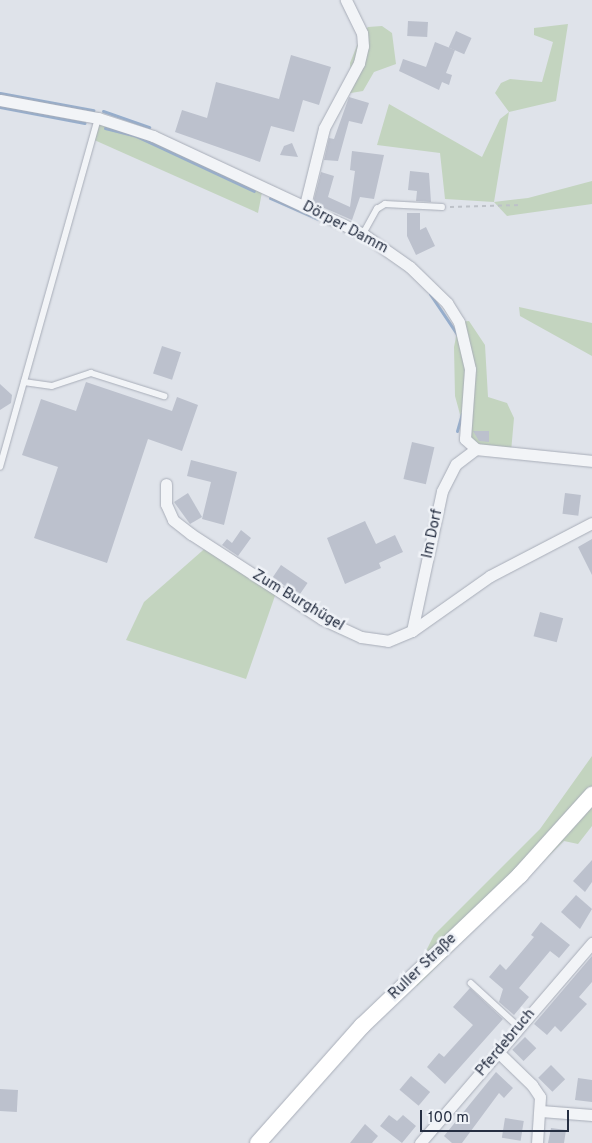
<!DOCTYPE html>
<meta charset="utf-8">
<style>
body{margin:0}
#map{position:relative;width:592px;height:1143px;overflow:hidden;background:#dfe3ea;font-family:Overpass,sans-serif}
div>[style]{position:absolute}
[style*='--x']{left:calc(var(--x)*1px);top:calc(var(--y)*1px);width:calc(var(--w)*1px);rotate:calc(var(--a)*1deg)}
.green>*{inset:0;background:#c3d4bf}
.stream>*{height:3px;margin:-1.5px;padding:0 1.5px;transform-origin:1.5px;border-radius:1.5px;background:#96aecd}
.building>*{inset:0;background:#bcc1cd;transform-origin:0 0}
.path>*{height:2px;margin-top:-1px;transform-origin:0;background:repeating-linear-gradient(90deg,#bdc1c8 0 4px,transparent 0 8px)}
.roads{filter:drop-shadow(0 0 1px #a8adb8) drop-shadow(0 0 1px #a8adb8)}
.service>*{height:5.5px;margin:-2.75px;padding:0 2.75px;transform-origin:2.75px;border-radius:2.75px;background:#f2f4f7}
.minor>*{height:11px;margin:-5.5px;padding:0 5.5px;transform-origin:5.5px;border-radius:5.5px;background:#f2f4f7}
.secondary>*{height:16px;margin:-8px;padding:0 8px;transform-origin:8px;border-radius:8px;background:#fff}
span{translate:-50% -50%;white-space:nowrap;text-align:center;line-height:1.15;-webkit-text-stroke:5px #eff2f7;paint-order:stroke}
.street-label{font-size:15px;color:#262f42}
.scale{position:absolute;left:420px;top:1110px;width:149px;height:22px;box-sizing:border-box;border:2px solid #262f42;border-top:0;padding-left:6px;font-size:15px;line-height:18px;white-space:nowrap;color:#262f42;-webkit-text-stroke:4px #eff2f7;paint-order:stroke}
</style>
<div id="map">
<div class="green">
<i style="clip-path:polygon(568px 24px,556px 101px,509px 112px,494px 202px,528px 198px,592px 181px,592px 204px,507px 216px,494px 202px,445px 199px,440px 153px,377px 145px,389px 104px,482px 157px,500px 119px,509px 112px,495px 93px,501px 83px,510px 79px,542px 82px,553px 42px,534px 35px,534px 28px)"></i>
<i style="clip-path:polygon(382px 26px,392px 33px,396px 64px,374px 72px,363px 91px,339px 95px,351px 77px,350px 63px,362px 33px,368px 27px)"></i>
<i style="clip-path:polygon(98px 118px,263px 187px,258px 213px,92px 139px)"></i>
<i style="clip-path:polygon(519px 307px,592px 323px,592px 356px,520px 316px)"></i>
<i style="clip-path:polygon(469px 321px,485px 345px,488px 397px,507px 403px,514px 418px,511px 452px,476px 449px,461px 418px,455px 396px,454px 347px,459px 322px)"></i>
<i style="clip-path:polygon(210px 544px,277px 590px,246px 679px,126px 640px,144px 602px)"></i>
<i style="clip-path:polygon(592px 756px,592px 826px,578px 844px,564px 841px,417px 986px,414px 975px,434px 935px,540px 829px)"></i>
</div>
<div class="stream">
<i style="--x:0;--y:93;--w:95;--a:10.4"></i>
<i style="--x:0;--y:107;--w:86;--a:10.7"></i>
<i style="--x:103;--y:111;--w:49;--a:19.2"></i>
<i style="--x:105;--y:128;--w:32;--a:14"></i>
<i style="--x:136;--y:136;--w:130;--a:25"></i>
<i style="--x:270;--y:198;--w:52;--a:23.6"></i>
<i style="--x:353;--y:235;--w:19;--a:32"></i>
<i style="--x:430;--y:294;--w:48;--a:56"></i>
<i style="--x:457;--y:431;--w:18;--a:-74"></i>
</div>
<div class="building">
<i style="left:408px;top:21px;width:20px;height:15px;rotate:3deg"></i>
<i style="left:456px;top:31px;width:17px;height:18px;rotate:24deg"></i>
<i style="clip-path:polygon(435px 42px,455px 50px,446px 73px,452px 75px,449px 85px,442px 82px,439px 90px,399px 71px,403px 59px,426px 67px)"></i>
<i style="clip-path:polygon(291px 55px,331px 67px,319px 105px,303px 100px,294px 132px,271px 126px,260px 162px,175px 132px,182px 110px,207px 118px,216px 82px,279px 99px)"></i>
<i style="clip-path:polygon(349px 97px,369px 103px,362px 124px,349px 121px,338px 161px,324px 160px,329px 138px,334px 139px)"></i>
<i style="clip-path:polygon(292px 143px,298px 157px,280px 155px,284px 146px)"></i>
<i style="clip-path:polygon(352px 151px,384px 155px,374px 199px,360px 197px,352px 220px,313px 203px,321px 172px,334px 176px,328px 197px,350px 207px,355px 171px,350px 170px)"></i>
<i style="clip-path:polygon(410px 171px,429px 173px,431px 202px,416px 201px,417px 191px,408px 190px)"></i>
<i style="clip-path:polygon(407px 213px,420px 213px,420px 230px,426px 227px,435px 246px,416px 255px,407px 236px)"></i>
<i style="left:162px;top:346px;width:20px;height:29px;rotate:18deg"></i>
<i style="clip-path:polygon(86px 382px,172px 411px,177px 397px,198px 405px,182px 451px,148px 439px,107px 563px,34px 538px,58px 467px,22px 455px,41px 399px,76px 411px)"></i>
<i style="clip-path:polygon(0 384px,12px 395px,11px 403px,0 410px)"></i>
<i style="clip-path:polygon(473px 431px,489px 431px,489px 442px,479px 441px)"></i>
<i style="left:412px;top:442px;width:23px;height:38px;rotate:13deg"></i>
<i style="clip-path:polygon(191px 460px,237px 472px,224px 525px,202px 519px,211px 482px,187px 476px)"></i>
<i style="clip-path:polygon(188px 493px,202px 517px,190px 524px,174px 502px)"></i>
<i style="left:565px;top:493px;width:16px;height:21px;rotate:7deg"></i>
<i style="clip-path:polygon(365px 521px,376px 544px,395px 535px,403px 552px,379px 563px,381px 568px,345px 584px,327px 538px)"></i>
<i style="clip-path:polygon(241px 530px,251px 538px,238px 556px,222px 545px,227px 539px,232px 543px)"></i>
<i style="clip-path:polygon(592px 539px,592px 575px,578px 547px)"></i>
<i style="left:281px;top:565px;width:32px;height:15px;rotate:34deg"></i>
<i style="left:540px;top:612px;width:24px;height:25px;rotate:15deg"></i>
<i style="clip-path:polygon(592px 860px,592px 882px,585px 892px,573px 881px)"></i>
<i style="clip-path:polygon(576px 895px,592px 909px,580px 929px,561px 912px)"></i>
<i style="clip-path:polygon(541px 922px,570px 945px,559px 958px,550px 951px,519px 988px,529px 997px,514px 1015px,499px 1002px,503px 989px,489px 977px,500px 964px,506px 970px,534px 937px,531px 935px)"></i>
<i style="clip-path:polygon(592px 956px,592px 982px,579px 997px,587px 1004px,561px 1032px,555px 1026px,547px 1035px,534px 1024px)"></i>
<i style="clip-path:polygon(470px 988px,503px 1019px,445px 1084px,427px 1067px,439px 1053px,444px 1057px,473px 1025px,453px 1007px)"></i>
<i style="left:525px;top:1037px;width:16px;height:18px;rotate:45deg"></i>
<i style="left:551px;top:1065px;width:20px;height:18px;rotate:45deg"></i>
<i style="clip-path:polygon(496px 1072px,513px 1088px,504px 1098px,499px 1093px,462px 1143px,452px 1143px,444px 1136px)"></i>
<i style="left:411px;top:1076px;width:25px;height:18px;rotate:40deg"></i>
<i style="clip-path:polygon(578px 1078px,592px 1080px,592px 1102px,575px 1100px)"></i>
<i style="left:0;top:1089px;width:18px;height:22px;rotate:3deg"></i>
<i style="clip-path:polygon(389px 1115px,397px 1121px,403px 1115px,416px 1126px,402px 1143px,380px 1126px)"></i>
<i style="left:505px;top:1118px;width:19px;height:20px;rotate:9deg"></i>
<i style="clip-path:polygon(365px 1124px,378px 1136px,372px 1143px,350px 1143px)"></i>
<i style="clip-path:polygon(551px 1128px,566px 1130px,564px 1143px,548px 1143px)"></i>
</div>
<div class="path">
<i style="--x:450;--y:207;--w:70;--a:-1.6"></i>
</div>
<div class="roads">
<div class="service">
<i style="--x:363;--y:234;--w:29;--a:-61"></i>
<i style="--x:377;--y:209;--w:9;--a:-32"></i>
<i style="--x:385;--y:204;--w:57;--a:3"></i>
<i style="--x:24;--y:382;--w:28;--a:8"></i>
<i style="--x:52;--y:386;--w:41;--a:-18.4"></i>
<i style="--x:91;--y:373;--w:77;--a:17.5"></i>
<i style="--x:0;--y:467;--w:362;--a:-74.3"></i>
<i style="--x:471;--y:983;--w:65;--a:42.5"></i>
</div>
<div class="minor">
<i style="--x:0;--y:100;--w:100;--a:10.4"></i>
<i style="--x:98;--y:118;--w:58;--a:18.1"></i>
<i style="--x:153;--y:136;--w:232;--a:25"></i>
<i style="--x:363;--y:234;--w:57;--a:35.1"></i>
<i style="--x:410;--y:267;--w:52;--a:44.2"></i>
<i style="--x:447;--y:303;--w:22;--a:58"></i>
<i style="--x:459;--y:322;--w:48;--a:76.8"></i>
<i style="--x:470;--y:369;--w:70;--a:94.1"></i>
<i style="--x:465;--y:439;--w:15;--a:42"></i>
<i style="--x:476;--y:449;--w:117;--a:5.9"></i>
<i style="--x:305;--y:205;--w:79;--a:-76.1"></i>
<i style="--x:324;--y:128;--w:74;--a:-61.7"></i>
<i style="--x:359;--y:63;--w:17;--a:-77"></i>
<i style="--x:363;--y:46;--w:13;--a:-94"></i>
<i style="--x:362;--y:33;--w:37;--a:-116"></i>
<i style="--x:166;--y:484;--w:20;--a:90"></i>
<i style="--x:166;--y:504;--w:17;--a:66"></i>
<i style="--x:173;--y:520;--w:23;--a:38"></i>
<i style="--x:191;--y:534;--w:156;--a:33"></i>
<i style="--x:322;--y:619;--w:43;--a:24.8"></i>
<i style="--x:361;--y:637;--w:27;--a:8"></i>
<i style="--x:388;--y:641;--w:26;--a:-23"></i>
<i style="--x:412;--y:631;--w:95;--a:-35.2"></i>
<i style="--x:490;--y:576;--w:115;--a:-27.5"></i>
<i style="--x:412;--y:631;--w:143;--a:-77.9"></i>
<i style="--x:442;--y:491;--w:30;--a:-63"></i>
<i style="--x:456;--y:464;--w:25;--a:-37"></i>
<i style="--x:499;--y:1053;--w:46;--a:44.1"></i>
<i style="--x:532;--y:1085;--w:14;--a:56"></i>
<i style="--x:540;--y:1097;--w:46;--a:93.7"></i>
<i style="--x:541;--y:1111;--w:51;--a:4.5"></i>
<i style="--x:420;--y:1143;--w:264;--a:-49.3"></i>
</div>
<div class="secondary">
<i style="--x:258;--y:1143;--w:157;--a:-48.4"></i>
<i style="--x:362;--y:1026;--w:219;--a:-43.7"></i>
<i style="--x:520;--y:875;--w:108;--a:-48"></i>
</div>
</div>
<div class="street-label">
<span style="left:345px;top:228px;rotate:28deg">Dörper Damm</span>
<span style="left:433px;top:534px;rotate:-78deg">Im Dorf</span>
<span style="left:298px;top:601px;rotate:31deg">Zum Burghügel</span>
<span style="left:423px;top:967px;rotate:-44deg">Ruller Straße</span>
<span style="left:506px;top:1043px;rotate:-50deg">Pferdebruch</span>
</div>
<div class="scale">100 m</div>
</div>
